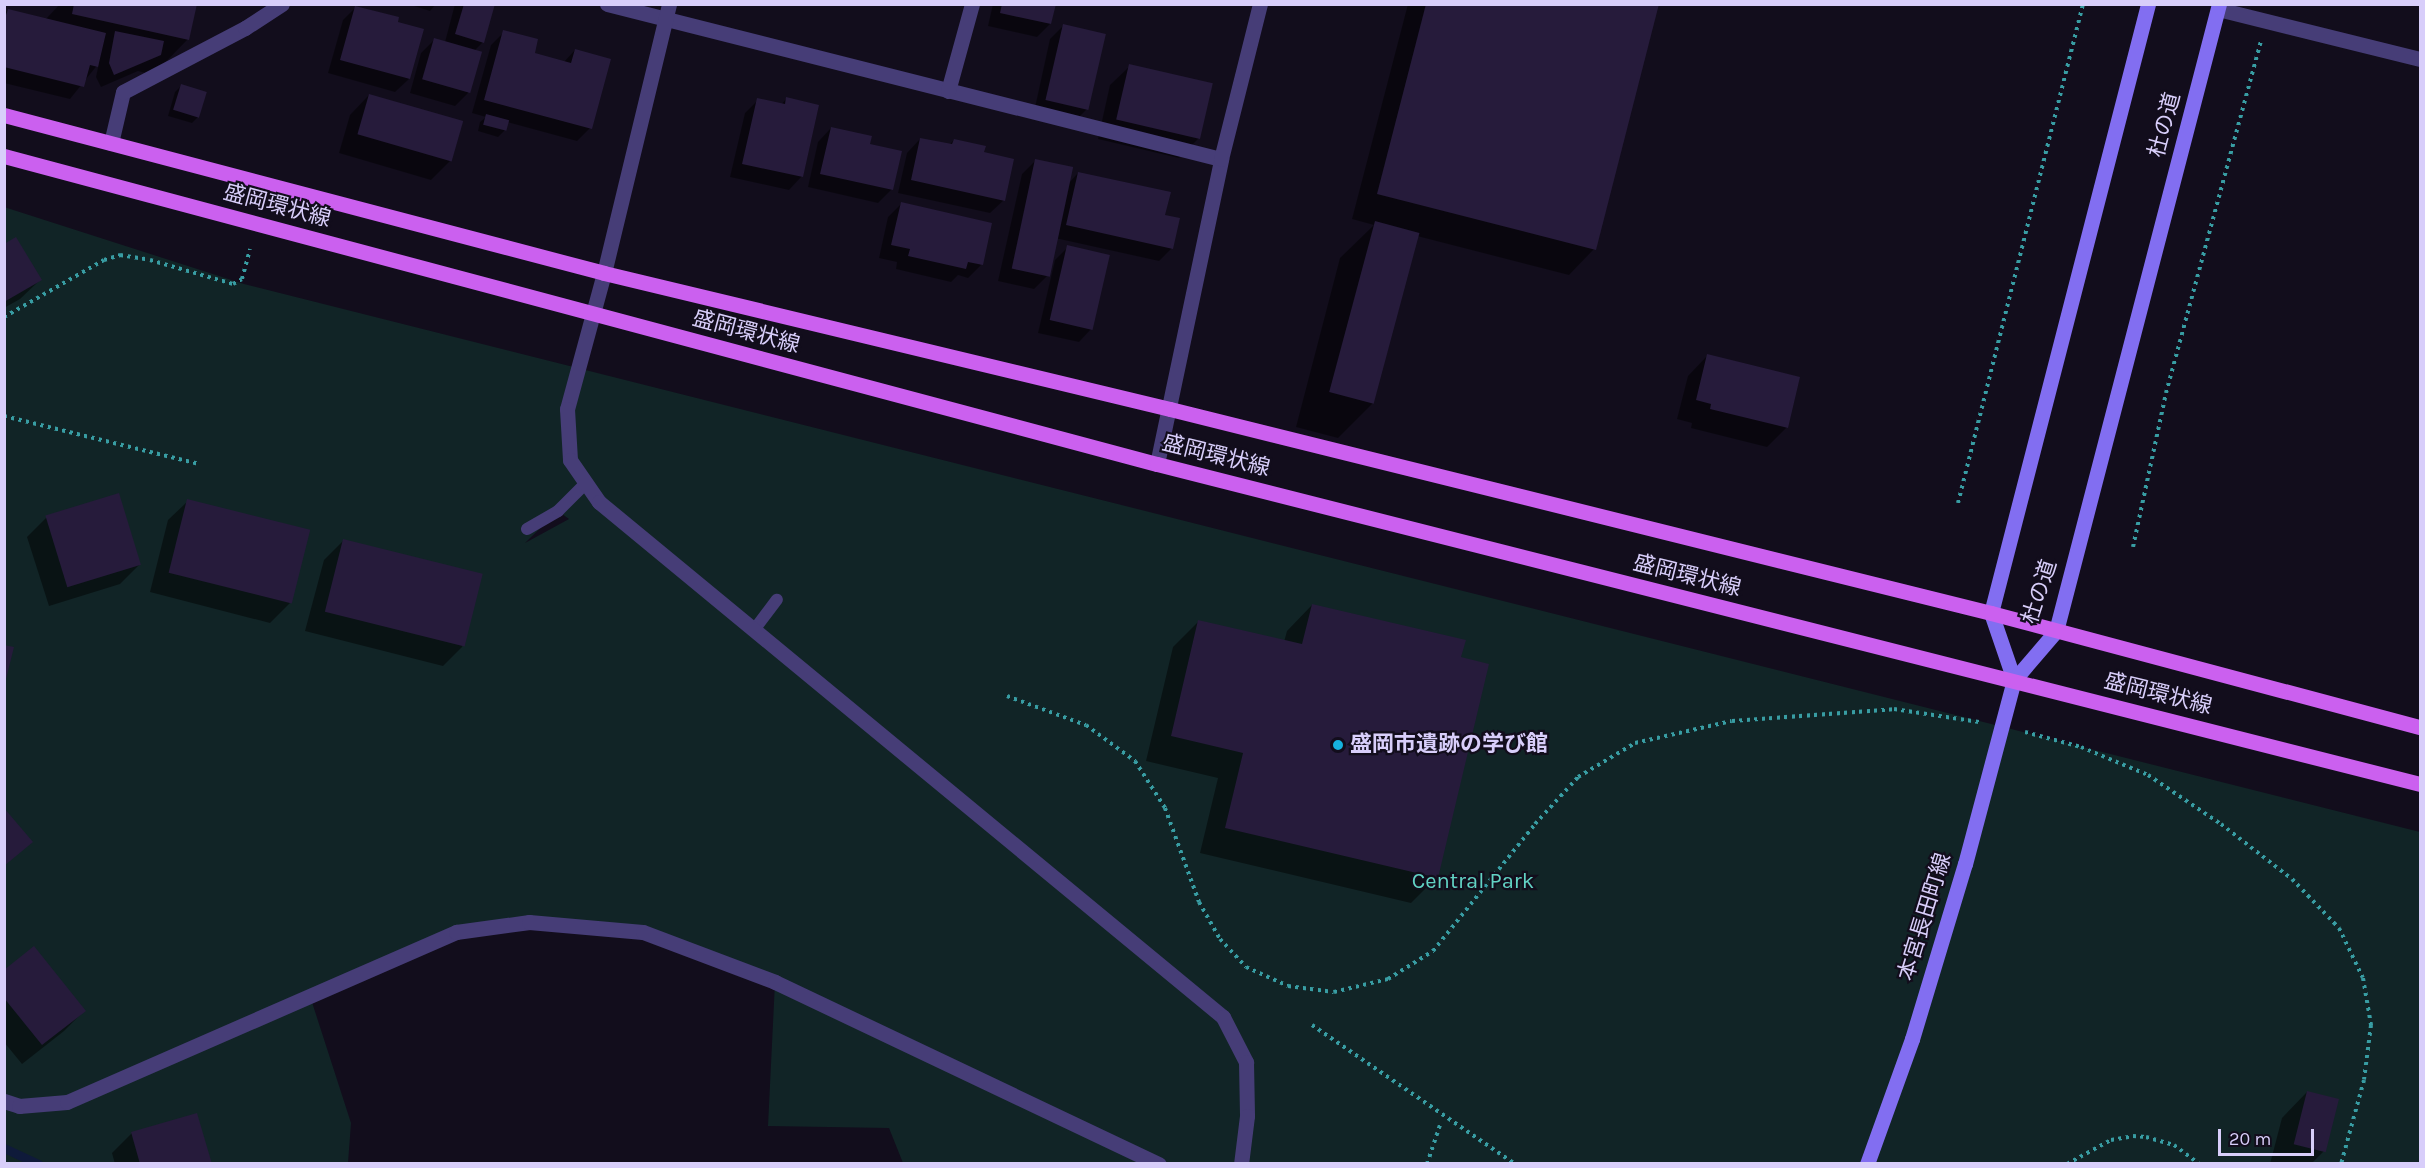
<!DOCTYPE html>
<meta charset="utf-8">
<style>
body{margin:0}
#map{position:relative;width:2425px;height:1168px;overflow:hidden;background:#120d1c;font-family:Karla,"Noto Sans JP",sans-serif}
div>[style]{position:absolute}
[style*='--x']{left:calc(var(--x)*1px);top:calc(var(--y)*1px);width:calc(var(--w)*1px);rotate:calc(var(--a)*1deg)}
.green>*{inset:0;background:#112426}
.shadow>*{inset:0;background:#0007}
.stream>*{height:9px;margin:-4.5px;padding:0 4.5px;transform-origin:4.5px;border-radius:4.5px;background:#0f1a3a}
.building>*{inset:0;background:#261b3b;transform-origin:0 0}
.path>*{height:4px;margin-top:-2px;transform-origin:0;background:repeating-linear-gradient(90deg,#389da3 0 3px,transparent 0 7.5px)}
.service>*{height:12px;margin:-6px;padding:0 6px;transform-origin:6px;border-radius:6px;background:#463d77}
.minor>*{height:15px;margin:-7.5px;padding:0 7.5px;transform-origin:7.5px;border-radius:7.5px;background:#463d77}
.tertiary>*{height:15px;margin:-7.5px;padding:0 7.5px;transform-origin:7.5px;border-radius:7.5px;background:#463d77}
.secondary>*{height:15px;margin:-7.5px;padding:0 7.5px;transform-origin:7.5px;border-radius:7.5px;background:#826ef1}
.primary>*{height:15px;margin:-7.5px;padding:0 7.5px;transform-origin:7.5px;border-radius:7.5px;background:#cb60ef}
.dots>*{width:16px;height:16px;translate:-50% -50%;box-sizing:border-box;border:3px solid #120d1c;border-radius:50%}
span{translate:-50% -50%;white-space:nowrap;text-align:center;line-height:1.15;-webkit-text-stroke:4.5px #120d1c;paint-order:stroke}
.street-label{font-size:22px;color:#d8cefa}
.poi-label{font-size:22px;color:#d8cefa;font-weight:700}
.left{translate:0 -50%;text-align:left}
.park-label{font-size:22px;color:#62d2c4}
.frame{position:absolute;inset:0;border:6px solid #d8cefa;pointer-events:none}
.scale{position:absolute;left:2218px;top:1129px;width:96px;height:27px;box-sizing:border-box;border:3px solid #d8cefa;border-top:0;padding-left:8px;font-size:18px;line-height:21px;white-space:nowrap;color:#d8cefa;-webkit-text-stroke:4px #120d1c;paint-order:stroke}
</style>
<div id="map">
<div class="green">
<i style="clip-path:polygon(evenodd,4px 207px,244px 284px,2420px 832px,2420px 1163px,903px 1163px,889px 1128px,768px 1126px,775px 982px,643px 932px,529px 922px,456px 932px,310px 996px,351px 1123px,348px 1163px,5px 1163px,4px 207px,558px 511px,569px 519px,525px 543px,558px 511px)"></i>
</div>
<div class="shadow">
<i style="clip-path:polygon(60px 4px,195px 4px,188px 39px,153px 75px,138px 71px,101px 87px,96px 77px,99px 63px,70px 99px,4px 83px,4px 14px,8px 10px,45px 20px)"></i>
<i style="clip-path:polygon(408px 4px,436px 4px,430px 11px)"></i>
<i style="clip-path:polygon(455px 4px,494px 4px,483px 42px,474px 51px,468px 93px,455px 106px,410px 93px,421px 53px,435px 39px,445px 42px)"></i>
<i style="clip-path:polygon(993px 4px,1054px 4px,1050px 24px,1037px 37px,988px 26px)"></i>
<i style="clip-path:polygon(1408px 4px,1657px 4px,1594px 249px,1569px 275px,1417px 236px,1373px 403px,1338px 438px,1296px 427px,1340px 258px,1374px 225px,1352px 219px)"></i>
<i style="clip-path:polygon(356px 7px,409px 79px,395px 92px,328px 73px,343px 20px)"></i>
<i style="clip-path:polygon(1063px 26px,1088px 108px,1075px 121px,1034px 112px,1050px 39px)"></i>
<i style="clip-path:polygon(504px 32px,533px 55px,563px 63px,575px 50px,590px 128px,577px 141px,507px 122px,505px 130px,498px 137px,478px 131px,480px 122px,486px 117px,472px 113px,491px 45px)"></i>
<i style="clip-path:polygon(1130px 66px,1199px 138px,1179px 158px,1098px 139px,1110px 85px)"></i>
<i style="clip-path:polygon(181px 86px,205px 93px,198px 117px,192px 123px,168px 116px,175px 92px)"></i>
<i style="clip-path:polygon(369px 95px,450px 161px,431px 180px,339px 153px,350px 115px)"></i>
<i style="clip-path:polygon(786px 99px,802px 176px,789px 190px,730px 177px,745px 113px,758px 100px,781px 105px)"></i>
<i style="clip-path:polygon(831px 128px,892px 189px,878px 203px,808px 187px,818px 142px)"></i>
<i style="clip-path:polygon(920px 139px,949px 145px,954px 140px,982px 153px,1004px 200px,990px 213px,898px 193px,907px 153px)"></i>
<i style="clip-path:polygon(1035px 161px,1068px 184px,1078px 173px,1164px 216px,1172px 248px,1159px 261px,1055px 238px,1047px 276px,1034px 289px,998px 281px,1022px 174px)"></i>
<i style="clip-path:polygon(901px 204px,981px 265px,968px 278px,958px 275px,951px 282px,896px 269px,897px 262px,879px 258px,888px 217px)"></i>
<i style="clip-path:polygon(4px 245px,40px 280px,20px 299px,4px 308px)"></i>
<i style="clip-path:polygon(1068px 247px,1092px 328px,1079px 342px,1038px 333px,1055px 260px)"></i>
<i style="clip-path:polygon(1707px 356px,1787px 427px,1767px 447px,1691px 428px,1692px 423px,1677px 419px,1688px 376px)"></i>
<i style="clip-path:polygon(188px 501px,290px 603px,270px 623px,150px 592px,168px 520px)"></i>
<i style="clip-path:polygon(47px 517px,140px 564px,120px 584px,49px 606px,27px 537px)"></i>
<i style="clip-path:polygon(344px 540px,481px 575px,462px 647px,443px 666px,305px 631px,324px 560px)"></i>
<i style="clip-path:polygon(1312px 605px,1460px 658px,1437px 877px,1411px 903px,1200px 853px,1218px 778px,1146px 761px,1173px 647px,1199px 621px,1284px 642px,1287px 631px)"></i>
<i style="clip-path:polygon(4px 972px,84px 1011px,64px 1031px,22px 1064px,4px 1042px)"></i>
<i style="clip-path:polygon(2307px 1092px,2324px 1151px,2311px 1164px,2270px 1164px,2282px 1118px)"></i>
<i style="clip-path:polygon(132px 1133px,210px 1164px,115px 1164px,112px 1153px)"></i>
</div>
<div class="stream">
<i style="--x:4;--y:1148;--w:38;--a:25"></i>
</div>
<div class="building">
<i style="clip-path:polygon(74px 4px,197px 4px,189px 40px,72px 14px)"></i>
<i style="clip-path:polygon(464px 4px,495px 4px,484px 43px,455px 34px)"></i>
<i style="clip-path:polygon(1002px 4px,1056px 4px,1051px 24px,1000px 13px)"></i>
<i style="clip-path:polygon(1426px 4px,1659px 4px,1596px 250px,1377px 194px)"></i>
<i style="clip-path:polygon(355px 6px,399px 17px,398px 22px,424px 29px,410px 79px,340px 60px)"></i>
<i style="clip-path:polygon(8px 9px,106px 33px,98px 67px,90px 65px,84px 87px,4px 67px,4px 21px)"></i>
<i style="left:1063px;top:24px;width:44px;height:78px;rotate:13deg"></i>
<i style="clip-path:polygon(503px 30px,538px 39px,535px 53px,571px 63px,575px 49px,611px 59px,592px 129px,484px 100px)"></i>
<i style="clip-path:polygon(115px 31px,164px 41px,161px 55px,114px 75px,109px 63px)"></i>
<i style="left:434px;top:38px;width:50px;height:43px;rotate:16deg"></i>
<i style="left:1129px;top:64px;width:86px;height:57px;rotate:13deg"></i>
<i style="left:181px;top:84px;width:27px;height:27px;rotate:17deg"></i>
<i style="left:369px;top:94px;width:98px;height:42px;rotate:16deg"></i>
<i style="clip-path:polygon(786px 97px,819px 105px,803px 177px,742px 164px,757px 98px,785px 104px)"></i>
<i style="left:486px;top:114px;width:24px;height:11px;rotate:15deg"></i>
<i style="clip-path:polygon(831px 127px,872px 136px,870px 144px,902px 151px,893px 190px,820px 174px)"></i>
<i style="clip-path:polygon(920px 138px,952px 144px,954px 139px,986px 146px,984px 152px,1014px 159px,1005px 201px,911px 180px)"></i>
<i style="left:1035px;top:159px;width:39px;height:112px;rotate:12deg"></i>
<i style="clip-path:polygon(1078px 172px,1171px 192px,1165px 215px,1180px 218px,1173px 249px,1066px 225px)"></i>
<i style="clip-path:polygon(901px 202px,992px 223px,983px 265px,968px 262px,966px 269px,908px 256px,910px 249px,891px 245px)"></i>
<i style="left:1375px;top:221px;width:46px;height:177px;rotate:15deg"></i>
<i style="clip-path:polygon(16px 237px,42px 280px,4px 302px,4px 244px)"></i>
<i style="left:1067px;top:245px;width:44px;height:77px;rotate:13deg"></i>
<i style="clip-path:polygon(1707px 354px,1800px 377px,1788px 428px,1710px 409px,1711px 404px,1696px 400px)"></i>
<i style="left:119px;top:493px;width:75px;height:77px;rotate:73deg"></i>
<i style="left:187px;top:499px;width:127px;height:76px;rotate:14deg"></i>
<i style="left:343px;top:539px;width:144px;height:75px;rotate:14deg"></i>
<i style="clip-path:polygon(1312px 604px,1466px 640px,1461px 657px,1489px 664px,1438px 878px,1225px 828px,1243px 753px,1171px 736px,1198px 620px,1302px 644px)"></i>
<i style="clip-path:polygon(4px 645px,14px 647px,5px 683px,4px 683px)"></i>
<i style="clip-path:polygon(4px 808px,33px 842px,4px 866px)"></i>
<i style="clip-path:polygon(34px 946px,86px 1011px,42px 1045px,4px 998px,4px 970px)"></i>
<i style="left:2307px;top:1091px;width:33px;height:55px;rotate:14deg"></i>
<i style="clip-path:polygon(197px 1113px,212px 1164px,140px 1164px,131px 1132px)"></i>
</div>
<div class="path">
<i style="--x:4;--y:317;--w:115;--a:-29.7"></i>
<i style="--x:104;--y:260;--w:17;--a:-17"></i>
<i style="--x:120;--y:255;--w:30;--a:9"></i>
<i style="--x:150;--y:260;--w:86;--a:16.1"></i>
<i style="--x:233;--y:284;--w:10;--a:-29"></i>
<i style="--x:242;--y:279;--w:31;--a:-75"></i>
<i style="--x:4;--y:416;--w:201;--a:13.8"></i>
<i style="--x:1958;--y:503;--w:514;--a:-75.94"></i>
<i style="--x:2133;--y:547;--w:157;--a:-77.9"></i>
<i style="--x:2166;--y:393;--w:364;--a:-74.9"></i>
<i style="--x:1007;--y:696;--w:84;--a:20.2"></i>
<i style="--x:1086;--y:725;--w:61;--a:36.3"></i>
<i style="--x:1135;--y:761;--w:56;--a:57.4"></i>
<i style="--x:1165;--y:808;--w:100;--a:70.1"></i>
<i style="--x:1199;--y:902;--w:43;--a:60.4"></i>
<i style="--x:1220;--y:939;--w:38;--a:47"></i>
<i style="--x:1246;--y:967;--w:46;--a:24.3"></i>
<i style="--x:1288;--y:986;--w:46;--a:7.4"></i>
<i style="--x:1334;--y:992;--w:56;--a:-13.5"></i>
<i style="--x:1388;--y:979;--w:53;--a:-31.9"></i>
<i style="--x:1433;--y:951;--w:163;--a:-51.2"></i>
<i style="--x:1535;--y:824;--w:64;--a:-47.5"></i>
<i style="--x:1578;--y:777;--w:66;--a:-30.8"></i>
<i style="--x:1635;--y:743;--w:99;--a:-12.8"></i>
<i style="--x:1732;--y:721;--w:162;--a:-4.2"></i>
<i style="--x:1894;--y:709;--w:86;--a:8.7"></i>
<i style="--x:2025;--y:732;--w:58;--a:15"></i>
<i style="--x:2081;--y:747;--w:73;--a:22.7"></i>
<i style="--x:2148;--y:775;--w:88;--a:33.9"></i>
<i style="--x:2221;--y:824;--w:90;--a:37.8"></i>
<i style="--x:2292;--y:879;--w:68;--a:46.2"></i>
<i style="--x:2339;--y:928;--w:55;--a:64.4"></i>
<i style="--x:2363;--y:978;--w:48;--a:80.3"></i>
<i style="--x:2371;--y:1025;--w:55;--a:97.3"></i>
<i style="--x:2364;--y:1080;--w:87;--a:105.3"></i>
<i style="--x:1312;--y:1025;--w:246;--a:34.4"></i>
<i style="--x:1427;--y:1164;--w:41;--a:-71.6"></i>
<i style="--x:2067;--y:1164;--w:50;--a:-28.6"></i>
<i style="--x:2111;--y:1140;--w:22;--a:-10"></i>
<i style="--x:2133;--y:1136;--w:13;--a:4"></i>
<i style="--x:2146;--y:1137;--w:29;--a:16"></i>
<i style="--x:2174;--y:1145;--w:31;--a:37"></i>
</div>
<div class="service">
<i style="--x:527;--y:529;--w:36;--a:-30"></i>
<i style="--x:558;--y:511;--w:40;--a:-45"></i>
<i style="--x:754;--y:630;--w:38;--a:-53"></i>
</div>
<div class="minor">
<i style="--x:607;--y:4;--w:633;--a:14.17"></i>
<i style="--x:2218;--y:9;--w:208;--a:13.9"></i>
<i style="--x:948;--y:91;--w:90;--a:-74.6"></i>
<i style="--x:111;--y:143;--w:52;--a:-76.8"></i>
<i style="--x:123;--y:92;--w:138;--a:-27.7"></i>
<i style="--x:245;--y:28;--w:44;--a:-33"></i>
<i style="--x:604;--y:273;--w:141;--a:105.2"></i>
<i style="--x:567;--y:409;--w:51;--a:86.6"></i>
<i style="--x:570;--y:460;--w:51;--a:55.4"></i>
<i style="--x:599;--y:502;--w:809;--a:39.53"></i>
<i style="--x:1223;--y:1017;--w:51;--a:62.9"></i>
<i style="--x:1246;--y:1062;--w:54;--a:88.9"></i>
<i style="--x:1247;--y:1116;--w:48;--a:97.1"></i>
<i style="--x:1157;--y:464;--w:312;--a:-78.1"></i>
<i style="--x:1221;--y:159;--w:160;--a:-75.9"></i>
<i style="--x:4;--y:1101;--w:16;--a:18"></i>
<i style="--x:19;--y:1106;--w:48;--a:-4.8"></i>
<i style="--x:67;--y:1102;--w:425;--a:-23.6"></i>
<i style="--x:456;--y:932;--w:74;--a:-7.8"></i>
<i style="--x:529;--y:922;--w:114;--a:5"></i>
<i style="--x:643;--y:932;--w:141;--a:20.7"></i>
<i style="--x:775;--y:982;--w:425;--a:25.4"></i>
</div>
<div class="tertiary">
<i style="--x:604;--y:273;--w:277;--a:-76.4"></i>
</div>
<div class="secondary">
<i style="--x:2014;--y:680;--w:71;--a:-108.9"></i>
<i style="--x:1991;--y:613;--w:629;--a:-75.54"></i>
<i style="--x:1867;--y:1164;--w:133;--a:-70.2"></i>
<i style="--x:1912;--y:1039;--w:183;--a:-73.2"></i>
<i style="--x:1965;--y:864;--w:190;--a:-75.1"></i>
<i style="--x:2014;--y:680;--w:65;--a:-49.4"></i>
<i style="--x:2056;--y:631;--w:648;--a:-75.43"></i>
</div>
<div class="primary">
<i style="--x:4;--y:115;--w:620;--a:14.75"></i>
<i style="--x:604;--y:273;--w:582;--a:13.51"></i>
<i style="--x:1170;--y:409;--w:846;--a:13.95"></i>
<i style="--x:1991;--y:613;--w:444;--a:14.9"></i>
<i style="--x:4;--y:156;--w:1193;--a:14.96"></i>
<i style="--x:1157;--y:464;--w:1303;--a:14.22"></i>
</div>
<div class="dots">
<i style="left:1338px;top:745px;background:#16b1de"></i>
</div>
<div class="street-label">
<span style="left:2165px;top:125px;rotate:-75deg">杜の道</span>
<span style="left:277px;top:206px;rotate:15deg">盛岡環状線</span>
<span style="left:746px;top:332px;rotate:15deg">盛岡環状線</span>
<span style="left:1216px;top:456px;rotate:14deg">盛岡環状線</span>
<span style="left:1687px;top:576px;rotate:14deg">盛岡環状線</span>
<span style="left:2040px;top:592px;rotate:-72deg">杜の道</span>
<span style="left:2158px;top:694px;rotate:14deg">盛岡環状線</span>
<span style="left:1925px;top:917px;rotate:-73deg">本宮長田町線</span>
</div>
<div class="poi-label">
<span class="left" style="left:1350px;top:745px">盛岡市遺跡の学び館</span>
</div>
<div class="park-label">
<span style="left:1473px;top:882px">Central Park</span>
</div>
<div class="frame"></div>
<div class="scale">20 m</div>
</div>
